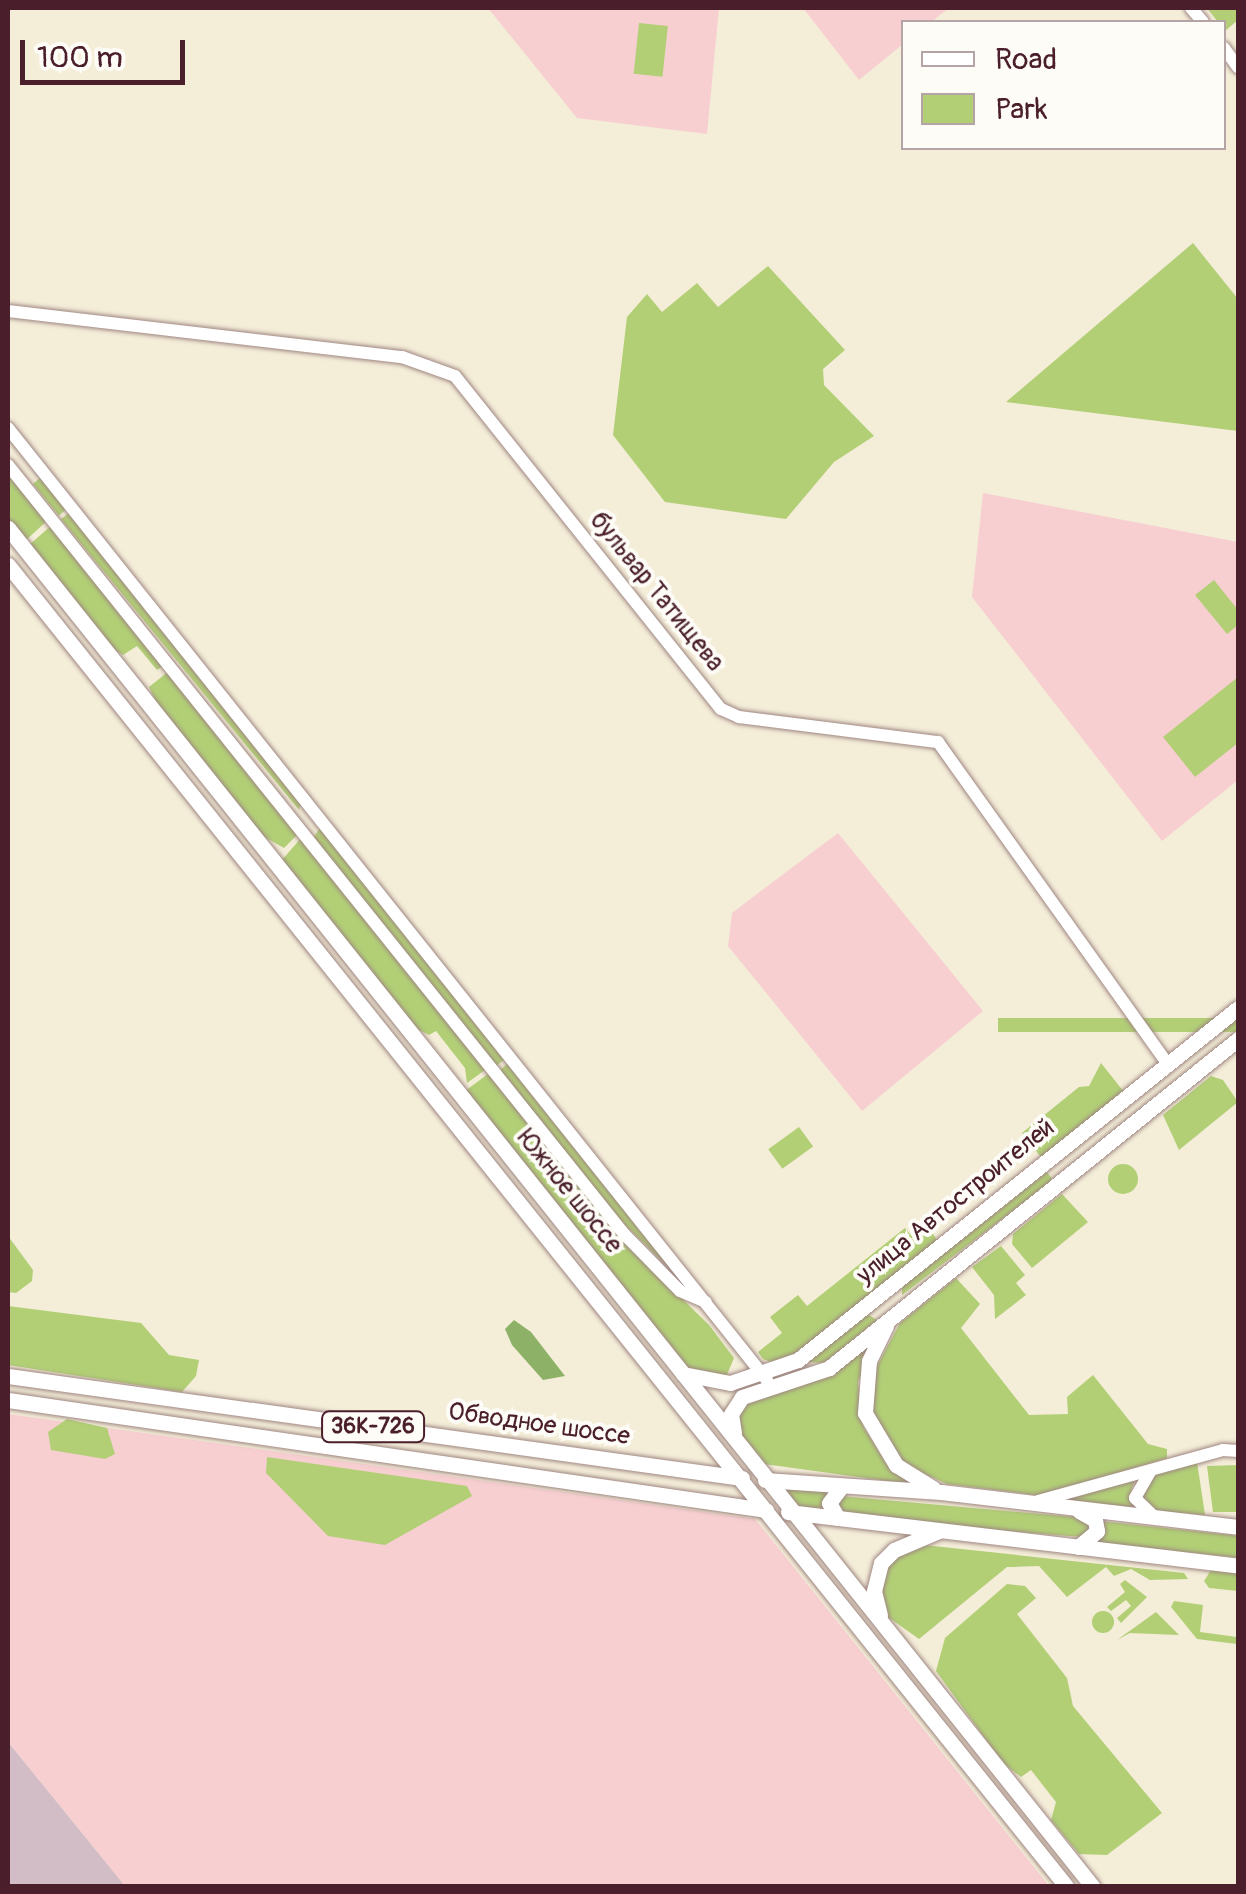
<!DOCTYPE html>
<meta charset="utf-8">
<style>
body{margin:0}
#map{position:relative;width:1246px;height:1894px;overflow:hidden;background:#f4edd8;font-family:Pangolin,sans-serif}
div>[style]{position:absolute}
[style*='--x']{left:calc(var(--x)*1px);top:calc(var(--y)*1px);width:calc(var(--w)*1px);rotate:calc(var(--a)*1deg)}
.built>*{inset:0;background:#f7cfd1}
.industrial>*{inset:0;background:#d2bdc6}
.green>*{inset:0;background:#b2cf76;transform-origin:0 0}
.round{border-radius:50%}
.forest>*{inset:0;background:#8db267}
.roads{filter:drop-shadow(0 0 2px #9f8682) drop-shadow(0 0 2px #9f8682)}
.minor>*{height:12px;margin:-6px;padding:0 6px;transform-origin:6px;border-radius:6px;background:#fff}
.major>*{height:15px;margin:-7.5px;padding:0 7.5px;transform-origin:7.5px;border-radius:7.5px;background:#fff}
span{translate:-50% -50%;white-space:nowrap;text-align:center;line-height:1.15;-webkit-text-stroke:8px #fdfcf7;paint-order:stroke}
.shield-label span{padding:2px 8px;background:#fdfcf7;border:2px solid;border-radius:8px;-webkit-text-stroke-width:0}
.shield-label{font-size:22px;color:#4a1f2b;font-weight:700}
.street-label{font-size:25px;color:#4a1f2b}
.frame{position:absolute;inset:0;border:10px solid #4a1f2b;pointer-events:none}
.legend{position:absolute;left:901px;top:20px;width:325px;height:130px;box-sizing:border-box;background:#fdfcf7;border:2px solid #b5a4a5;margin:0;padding:12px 18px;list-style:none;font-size:30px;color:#4a1f2b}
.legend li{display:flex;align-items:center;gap:20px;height:50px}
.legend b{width:50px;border:2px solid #b5a4a5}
.scale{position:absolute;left:20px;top:40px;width:165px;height:45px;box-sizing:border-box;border:5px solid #4a1f2b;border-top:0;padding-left:12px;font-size:30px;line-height:35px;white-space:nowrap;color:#4a1f2b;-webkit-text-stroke:8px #fdfcf7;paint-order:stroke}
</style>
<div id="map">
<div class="built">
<i style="clip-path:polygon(488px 8px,719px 8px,707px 134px,577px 118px)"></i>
<i style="clip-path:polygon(803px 8px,949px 8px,931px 22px,904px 22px,903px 44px,859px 80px)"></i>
<i style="clip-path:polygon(983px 493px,1238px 542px,1238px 780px,1162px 841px,972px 597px)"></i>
<i style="clip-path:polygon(838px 833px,983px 1011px,862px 1111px,728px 946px,732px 913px)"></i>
<i style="clip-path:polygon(8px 1414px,755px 1519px,1049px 1886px,125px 1886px,8px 1742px)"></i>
</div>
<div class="industrial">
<i style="clip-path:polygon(8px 1742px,125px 1886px,8px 1886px)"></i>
</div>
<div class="green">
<i style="clip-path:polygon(1207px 8px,1236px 8px,1238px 20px,1225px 31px)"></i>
<i style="left:639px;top:23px;width:29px;height:51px;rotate:6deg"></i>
<i style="clip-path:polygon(1193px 243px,1238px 299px,1238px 431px,1006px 402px)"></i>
<i style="clip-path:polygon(768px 266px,845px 350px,823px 369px,824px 385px,874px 436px,834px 462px,786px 519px,665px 502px,613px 435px,627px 317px,647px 294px,662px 312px,697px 283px,718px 307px)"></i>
<i style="clip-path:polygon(8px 469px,48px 520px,25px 541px,8px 519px)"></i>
<i style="left:40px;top:478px;width:41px;height:9px;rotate:51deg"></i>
<i style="clip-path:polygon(69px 513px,301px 803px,299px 810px,61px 519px)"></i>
<i style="clip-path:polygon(52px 525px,164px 665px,157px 670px,137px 646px,123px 655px,108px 645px,29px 545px)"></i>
<i style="clip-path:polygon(1214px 580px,1238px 610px,1238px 625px,1227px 634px,1195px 595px)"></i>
<i style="clip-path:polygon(169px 671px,298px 834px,284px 848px,261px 835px,158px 706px,149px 687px)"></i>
<i style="clip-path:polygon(1238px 677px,1238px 743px,1195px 777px,1163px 737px)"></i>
<i style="clip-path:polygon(319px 829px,324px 831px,504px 1060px,496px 1066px,314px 837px)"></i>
<i style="clip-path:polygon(302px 837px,485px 1070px,467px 1083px,465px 1068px,436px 1031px,429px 1035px,413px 1027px,281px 861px)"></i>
<i style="left:1238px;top:1018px;width:14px;height:240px;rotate:90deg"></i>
<i style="clip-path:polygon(1101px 1063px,1124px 1092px,1044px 1161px,1022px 1133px,1079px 1087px,1089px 1086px)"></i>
<i style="clip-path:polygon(507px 1064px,629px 1216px,682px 1280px,622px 1222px,500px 1070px)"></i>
<i style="clip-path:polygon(488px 1074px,618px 1236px,709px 1325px,734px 1358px,726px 1377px,693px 1373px,683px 1364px,465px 1091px)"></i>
<i style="clip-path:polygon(1211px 1076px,1223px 1080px,1238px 1102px,1179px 1150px,1163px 1115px)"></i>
<i style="left:799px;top:1127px;width:24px;height:38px;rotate:54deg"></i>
<i class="round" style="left:1108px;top:1164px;width:30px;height:30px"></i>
<i style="clip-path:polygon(1047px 1172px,1053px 1180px,902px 1295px,902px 1287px)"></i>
<i style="clip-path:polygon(1062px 1194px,1088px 1222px,1032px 1268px,1012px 1244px,1013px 1234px)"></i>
<i style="clip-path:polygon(905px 1228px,915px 1240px,930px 1229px,937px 1240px,794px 1357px,774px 1363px,763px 1359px,758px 1352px,782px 1333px,770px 1317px,798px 1295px,807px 1306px)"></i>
<i style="clip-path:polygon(8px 1236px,33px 1270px,32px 1281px,16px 1293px,8px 1292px)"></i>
<i style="clip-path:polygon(1001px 1246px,1025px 1275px,1016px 1283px,1026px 1295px,995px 1319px,994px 1295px,972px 1267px)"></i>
<i style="clip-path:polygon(956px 1278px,980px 1304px,961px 1328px,1029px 1415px,1068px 1414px,1067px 1397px,1093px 1375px,1148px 1444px,1167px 1449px,1167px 1458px,1044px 1496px,947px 1484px,901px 1463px,873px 1422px,870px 1379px,900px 1323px)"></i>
<i style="clip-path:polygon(8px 1306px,141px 1323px,169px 1355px,199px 1360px,196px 1376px,182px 1392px,8px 1365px)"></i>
<i style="clip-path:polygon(867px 1314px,877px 1320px,824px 1363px,808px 1362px)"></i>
<i style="clip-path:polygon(876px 1338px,858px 1382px,863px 1426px,885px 1462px,924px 1486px,764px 1464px,739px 1434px,736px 1412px,754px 1394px,825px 1378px)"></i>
<i style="clip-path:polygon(67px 1419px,107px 1428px,115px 1454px,105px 1459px,51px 1450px,48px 1432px)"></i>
<i style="clip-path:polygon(267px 1457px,467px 1486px,472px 1496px,385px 1545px,328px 1536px,266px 1473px)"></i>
<i style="clip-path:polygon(1197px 1462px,1205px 1515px,1154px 1511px,1141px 1498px,1152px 1475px)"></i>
<i style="clip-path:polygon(1238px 1465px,1238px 1512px,1213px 1512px,1207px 1466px)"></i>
<i style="clip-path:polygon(1135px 1479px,1130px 1494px,1136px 1509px,1063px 1501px)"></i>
<i style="clip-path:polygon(781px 1487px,831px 1491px,826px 1513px,801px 1511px)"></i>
<i style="clip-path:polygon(840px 1496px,1075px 1517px,1091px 1525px,1082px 1537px,928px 1525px,839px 1514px,834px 1502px)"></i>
<i style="left:1099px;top:1521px;width:140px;height:22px;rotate:6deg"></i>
<i style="clip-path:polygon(924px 1545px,1184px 1573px,1188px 1579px,1150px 1580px,1131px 1569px,1114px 1576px,1106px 1567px,1067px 1597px,1039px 1566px,1007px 1567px,919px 1639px,888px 1617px,879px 1592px,889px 1559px)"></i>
<i style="clip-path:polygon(1211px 1570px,1238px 1573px,1238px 1591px,1209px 1588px,1204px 1581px)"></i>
<i style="clip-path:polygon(1125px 1580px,1147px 1597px,1121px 1623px,1117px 1618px,1131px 1606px,1126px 1600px,1111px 1611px,1107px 1607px,1125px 1592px,1120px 1584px)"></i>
<i style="clip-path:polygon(1007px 1584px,1025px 1586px,1036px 1598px,1017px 1614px,1067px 1678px,1073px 1706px,1162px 1813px,1107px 1855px,1079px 1854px,1051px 1820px,1056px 1802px,1031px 1770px,1021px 1777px,1003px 1763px,936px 1671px,945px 1638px)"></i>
<i style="clip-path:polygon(1174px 1601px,1203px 1605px,1200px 1632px,1237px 1637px,1237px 1644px,1197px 1639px,1171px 1607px)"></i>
<i class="round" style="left:1092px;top:1611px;width:22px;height:22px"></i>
<i style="clip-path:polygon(1156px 1612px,1179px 1635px,1130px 1633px,1117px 1640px)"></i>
</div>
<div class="forest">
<i style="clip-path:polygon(514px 1320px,531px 1332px,565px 1376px,543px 1380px,512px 1345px,505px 1329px)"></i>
</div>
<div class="roads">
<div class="minor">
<i style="--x:1191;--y:8;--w:18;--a:49"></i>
<i style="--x:1224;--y:48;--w:24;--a:54"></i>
<i style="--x:8;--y:311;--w:397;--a:6.7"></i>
<i style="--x:402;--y:357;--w:56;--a:19.7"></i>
<i style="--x:455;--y:376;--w:426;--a:51.4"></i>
<i style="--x:721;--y:709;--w:20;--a:24"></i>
<i style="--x:739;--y:717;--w:201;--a:7.2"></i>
<i style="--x:938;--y:742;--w:396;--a:54.5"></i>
<i style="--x:8;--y:428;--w:1218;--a:51.44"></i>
<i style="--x:8;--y:465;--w:985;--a:51.3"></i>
<i style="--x:624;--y:1234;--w:80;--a:45.5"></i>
<i style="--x:680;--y:1291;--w:28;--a:23"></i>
<i style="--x:1150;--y:1472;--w:30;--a:120"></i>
<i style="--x:1135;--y:1498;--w:28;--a:44"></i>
<i style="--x:1038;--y:1501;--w:192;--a:-15.4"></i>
<i style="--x:1223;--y:1450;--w:15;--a:4"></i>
</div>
<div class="major">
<i style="--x:8;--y:528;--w:1738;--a:51.4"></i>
<i style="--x:8;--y:565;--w:1692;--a:51.31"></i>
<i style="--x:886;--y:1326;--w:39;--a:116"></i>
<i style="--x:869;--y:1361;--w:52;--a:94.4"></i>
<i style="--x:865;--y:1413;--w:61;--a:59.2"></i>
<i style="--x:896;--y:1465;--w:44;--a:31.9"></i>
<i style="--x:683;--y:1374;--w:48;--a:10.8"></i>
<i style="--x:730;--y:1383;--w:72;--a:-18.7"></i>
<i style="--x:798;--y:1360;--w:563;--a:-38.66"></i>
<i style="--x:8;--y:1376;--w:741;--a:7.91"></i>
<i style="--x:8;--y:1400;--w:766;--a:8.26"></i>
<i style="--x:734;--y:1433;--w:19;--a:-99"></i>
<i style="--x:731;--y:1414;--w:20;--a:-57"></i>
<i style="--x:742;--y:1397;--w:92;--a:-18.4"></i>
<i style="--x:829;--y:1368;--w:525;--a:-38.81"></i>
<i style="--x:765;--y:1480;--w:176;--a:3.9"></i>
<i style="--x:941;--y:1492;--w:299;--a:6.7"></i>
<i style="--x:788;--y:1512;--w:453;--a:6.8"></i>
<i style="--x:838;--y:1518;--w:17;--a:-121"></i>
<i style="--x:829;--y:1503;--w:21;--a:-53"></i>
<i style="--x:1078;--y:1547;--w:25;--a:-40"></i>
<i style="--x:1097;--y:1531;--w:11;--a:-100"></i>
<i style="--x:1095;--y:1520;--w:18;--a:-151"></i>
<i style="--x:880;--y:1615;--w:25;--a:-104"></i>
<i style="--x:874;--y:1591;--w:29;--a:-76"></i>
<i style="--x:881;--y:1563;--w:18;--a:-45"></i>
<i style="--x:894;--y:1550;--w:49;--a:-22.9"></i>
</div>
</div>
<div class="shield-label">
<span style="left:373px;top:1427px">36К-726</span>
</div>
<div class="street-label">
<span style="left:656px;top:592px;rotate:51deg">бульвар Татищева</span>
<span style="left:569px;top:1192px;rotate:51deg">Южное шоссе</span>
<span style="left:956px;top:1202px;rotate:-39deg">улица Автостроителей</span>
<span style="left:539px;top:1425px;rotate:8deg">Обводное шоссе</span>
</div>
<div class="frame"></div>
<ul class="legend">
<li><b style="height:12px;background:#fff"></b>Road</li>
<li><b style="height:28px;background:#b2cf76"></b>Park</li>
</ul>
<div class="scale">100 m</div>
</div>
